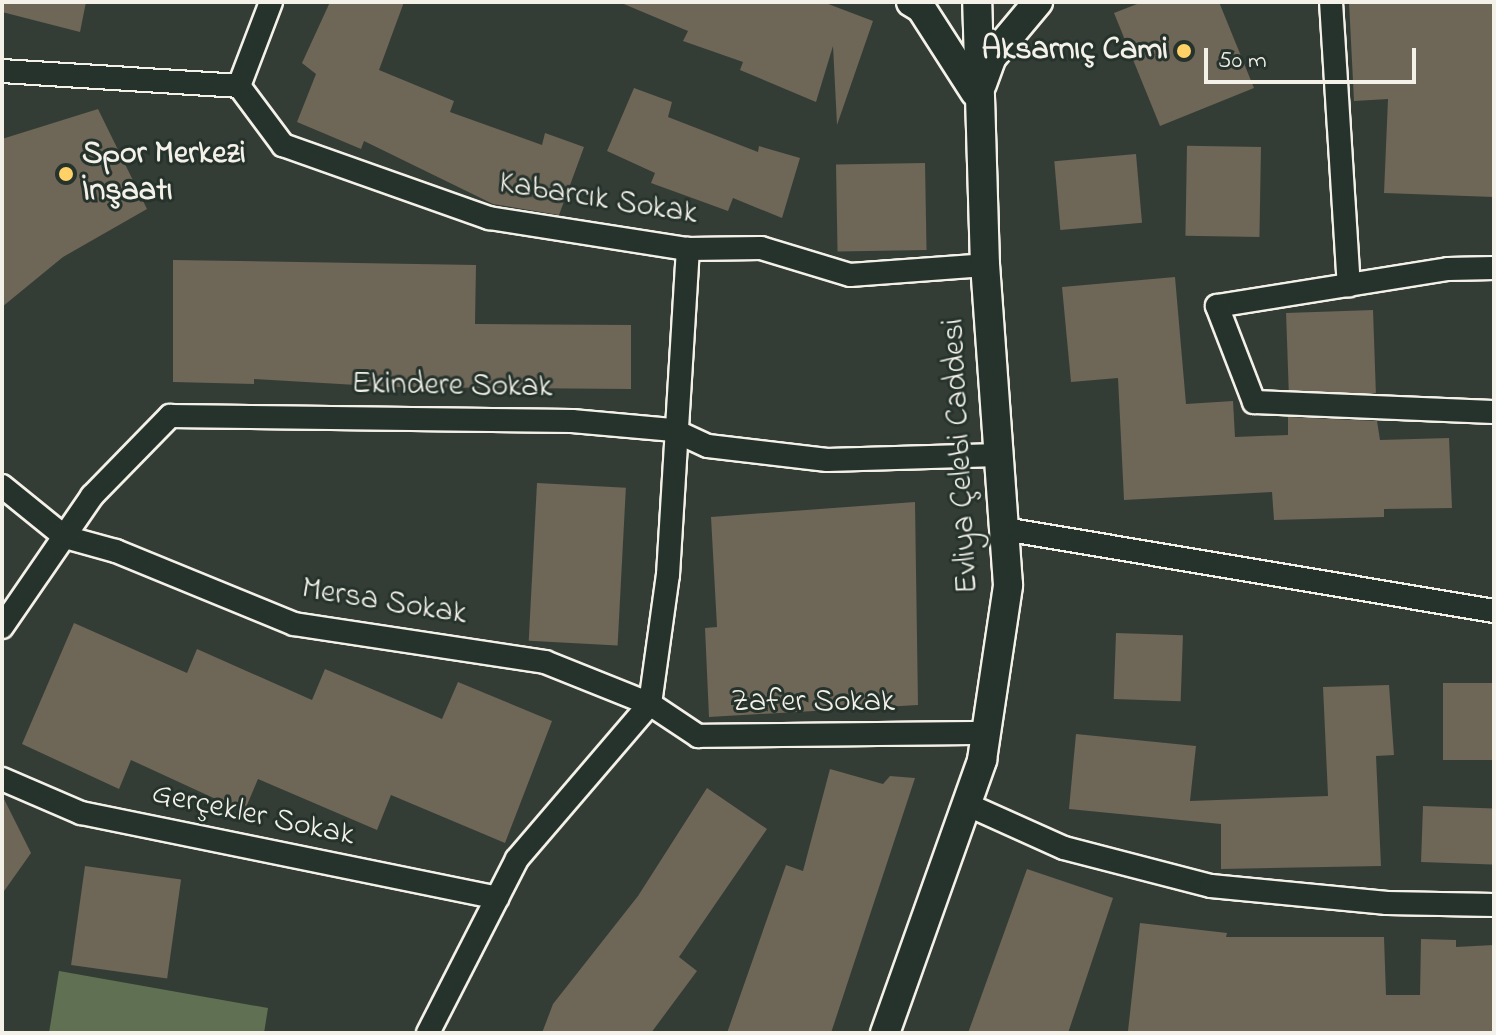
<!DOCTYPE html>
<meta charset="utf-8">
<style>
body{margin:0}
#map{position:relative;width:1496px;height:1035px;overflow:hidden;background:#343d35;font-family:"Indie Flower",sans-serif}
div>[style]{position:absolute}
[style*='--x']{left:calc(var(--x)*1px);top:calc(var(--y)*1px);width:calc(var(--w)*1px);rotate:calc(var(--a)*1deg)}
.green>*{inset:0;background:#607153}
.building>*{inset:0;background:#6e6657;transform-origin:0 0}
.roads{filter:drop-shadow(2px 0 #f4f1e8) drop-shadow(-2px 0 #f4f1e8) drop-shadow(0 2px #f4f1e8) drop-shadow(0 -2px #f4f1e8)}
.minor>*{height:22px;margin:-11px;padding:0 11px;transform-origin:11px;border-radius:11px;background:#26332d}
.tertiary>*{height:28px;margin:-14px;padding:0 14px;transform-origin:14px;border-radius:14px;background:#26332d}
.dots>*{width:22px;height:22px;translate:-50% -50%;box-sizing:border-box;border:4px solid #26332d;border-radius:50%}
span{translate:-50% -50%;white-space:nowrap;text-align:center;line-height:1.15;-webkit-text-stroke:6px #26332d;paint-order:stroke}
.poi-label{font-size:32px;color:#f4f1e8;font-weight:700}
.right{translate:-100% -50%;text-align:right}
.left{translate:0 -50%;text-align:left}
.street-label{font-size:32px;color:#f4f1e8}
.frame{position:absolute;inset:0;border:4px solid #f4f1e8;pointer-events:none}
.scale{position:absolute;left:1204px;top:48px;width:212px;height:36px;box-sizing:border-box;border:4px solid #f4f1e8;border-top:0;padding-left:10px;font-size:24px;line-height:28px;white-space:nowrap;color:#f4f1e8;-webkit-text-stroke:6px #26332d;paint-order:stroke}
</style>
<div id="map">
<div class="green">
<i style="clip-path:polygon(59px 971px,268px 1008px,264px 1033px,49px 1033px)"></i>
</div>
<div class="building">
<i style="clip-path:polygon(2px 2px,86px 2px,80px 32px,2px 12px)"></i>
<i style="clip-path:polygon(330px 2px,404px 2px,379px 70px,454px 101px,450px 112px,542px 145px,545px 133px,584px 147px,559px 215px,493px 204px,364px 141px,361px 149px,297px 122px,316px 74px,302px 63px)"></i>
<i style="clip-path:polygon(619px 2px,823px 2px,873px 21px,837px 125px,833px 46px,816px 102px,740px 70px,743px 62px,683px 41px,688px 31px)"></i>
<i style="clip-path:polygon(1142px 2px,1219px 2px,1254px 88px,1160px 126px,1114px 13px)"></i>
<i style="clip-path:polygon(1349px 2px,1494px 2px,1494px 197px,1384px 193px,1388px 99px,1354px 101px)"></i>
<i style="clip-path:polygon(634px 88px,672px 102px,668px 117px,758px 152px,759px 146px,800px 158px,782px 218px,733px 198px,728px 211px,651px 183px,655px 173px,607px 151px)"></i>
<i style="clip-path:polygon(98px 109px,147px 209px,63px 257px,2px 307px,2px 139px)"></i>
<i style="left:1261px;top:147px;width:90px;height:74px;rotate:91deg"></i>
<i style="left:1136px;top:154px;width:69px;height:82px;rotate:85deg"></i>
<i style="left:925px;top:163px;width:87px;height:89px;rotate:89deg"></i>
<i style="clip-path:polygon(173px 260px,476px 265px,475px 324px,631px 325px,631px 389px,391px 387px,254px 379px,254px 384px,173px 382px)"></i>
<i style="clip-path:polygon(1175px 277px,1186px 404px,1233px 401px,1235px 437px,1288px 435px,1288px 417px,1377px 421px,1380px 440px,1449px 438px,1452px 508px,1384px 509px,1384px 517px,1274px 520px,1272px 492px,1124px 500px,1118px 378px,1071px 382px,1062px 287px)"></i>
<i style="left:1373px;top:310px;width:83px;height:87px;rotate:88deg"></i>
<i style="left:537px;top:483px;width:89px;height:158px;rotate:3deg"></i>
<i style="clip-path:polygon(915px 502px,918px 705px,709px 717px,705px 628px,717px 627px,711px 517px)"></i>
<i style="clip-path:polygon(74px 623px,187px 673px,197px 649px,312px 700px,325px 669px,442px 719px,458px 682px,552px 721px,505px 843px,391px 795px,377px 830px,258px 779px,244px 812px,131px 760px,119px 789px,22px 744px)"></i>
<i style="left:1116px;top:633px;width:67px;height:66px;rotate:2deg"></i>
<i style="left:1494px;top:683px;width:77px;height:51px;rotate:90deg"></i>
<i style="clip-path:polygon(1389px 685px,1394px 755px,1376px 756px,1381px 866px,1221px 869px,1221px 824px,1069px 809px,1076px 734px,1196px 746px,1190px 801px,1328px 796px,1323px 687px)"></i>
<i style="clip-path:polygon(830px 769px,883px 784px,890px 776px,915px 778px,831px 1033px,727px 1033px,786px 865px,803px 871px)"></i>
<i style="clip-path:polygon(707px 788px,767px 829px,679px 957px,697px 971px,651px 1033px,542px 1033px,553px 1004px,638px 896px)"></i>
<i style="clip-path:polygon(2px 795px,31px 853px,2px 894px)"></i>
<i style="left:1423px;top:806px;width:71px;height:56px;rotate:2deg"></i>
<i style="left:85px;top:866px;width:97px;height:100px;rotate:8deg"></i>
<i style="clip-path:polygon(1027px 869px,1113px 898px,1068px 1033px,968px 1033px)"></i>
<i style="clip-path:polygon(1140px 923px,1227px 933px,1226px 937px,1384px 937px,1386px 995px,1420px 995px,1421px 939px,1456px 940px,1456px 947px,1494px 945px,1494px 1033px,1128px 1031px)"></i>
</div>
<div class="roads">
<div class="minor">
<i style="--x:1331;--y:2;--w:284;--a:86.4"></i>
<i style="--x:2;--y:71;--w:237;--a:3.6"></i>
<i style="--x:239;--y:86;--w:90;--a:-69.1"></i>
<i style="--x:239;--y:86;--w:74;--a:53.3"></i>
<i style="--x:283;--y:145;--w:219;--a:19.5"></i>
<i style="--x:489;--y:218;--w:201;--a:8.9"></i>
<i style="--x:688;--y:249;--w:73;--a:-0.8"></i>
<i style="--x:761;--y:248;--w:93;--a:16.9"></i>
<i style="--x:850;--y:275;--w:135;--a:-4.2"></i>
<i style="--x:1494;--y:268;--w:46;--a:178.8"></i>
<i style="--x:1448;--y:269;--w:234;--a:170.9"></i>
<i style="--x:1217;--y:306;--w:103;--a:68.9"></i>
<i style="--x:1254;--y:402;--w:240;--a:2.4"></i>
<i style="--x:2;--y:486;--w:81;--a:39"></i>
<i style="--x:65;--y:537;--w:53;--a:15.4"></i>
<i style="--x:116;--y:551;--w:192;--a:22.3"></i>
<i style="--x:294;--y:624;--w:254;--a:8.6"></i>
<i style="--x:545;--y:662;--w:113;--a:21.8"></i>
<i style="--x:650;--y:704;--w:58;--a:33.7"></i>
<i style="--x:698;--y:736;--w:288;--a:-0.6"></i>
<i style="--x:1004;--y:529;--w:497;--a:9.5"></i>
<i style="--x:2;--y:627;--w:159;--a:-55.5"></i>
<i style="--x:92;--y:496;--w:112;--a:-45.7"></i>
<i style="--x:170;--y:416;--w:402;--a:0.7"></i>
<i style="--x:572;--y:421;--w:101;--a:5.1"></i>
<i style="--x:673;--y:430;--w:38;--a:25"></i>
<i style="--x:708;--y:446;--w:120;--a:6.7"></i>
<i style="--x:827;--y:460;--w:172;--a:-1.7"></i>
<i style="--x:2;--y:779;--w:86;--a:23.3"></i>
<i style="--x:81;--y:813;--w:425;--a:11.5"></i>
<i style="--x:966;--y:804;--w:107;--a:24.2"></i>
<i style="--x:1064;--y:848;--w:152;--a:14.5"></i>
<i style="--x:1211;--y:886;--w:177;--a:5.5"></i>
<i style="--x:1387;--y:903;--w:107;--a:1.1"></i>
<i style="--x:428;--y:1033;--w:195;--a:-62.9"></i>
<i style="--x:517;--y:859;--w:204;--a:-49.4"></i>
<i style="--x:650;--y:704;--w:130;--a:-82.1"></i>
<i style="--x:668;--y:575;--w:327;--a:-86.5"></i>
</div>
<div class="tertiary">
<i style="--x:911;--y:2;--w:12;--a:31"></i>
<i style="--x:921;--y:8;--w:100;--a:57.3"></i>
<i style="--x:982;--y:84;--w:29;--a:-70"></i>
<i style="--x:992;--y:57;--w:72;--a:-50.1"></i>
<i style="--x:885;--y:1033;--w:290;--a:-70.4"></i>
<i style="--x:982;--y:760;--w:177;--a:-81.5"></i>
<i style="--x:1008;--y:585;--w:321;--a:-94.1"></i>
<i style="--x:985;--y:265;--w:263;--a:-91.7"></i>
</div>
</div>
<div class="dots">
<i style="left:1184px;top:51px;background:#ffd166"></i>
<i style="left:66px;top:174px;background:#ffd166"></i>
</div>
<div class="poi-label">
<span class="right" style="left:1168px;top:51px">Aksarnıç Cami</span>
<span class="left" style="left:82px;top:174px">Spor Merkezi<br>İnşaatı</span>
</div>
<div class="street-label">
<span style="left:598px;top:200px;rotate:9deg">Kabarcık Sokak</span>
<span style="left:452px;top:387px;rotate:1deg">Ekindere Sokak</span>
<span style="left:962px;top:456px;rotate:-93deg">Evliya Çelebi Caddesi</span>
<span style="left:384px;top:603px;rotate:9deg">Mersa Sokak</span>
<span style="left:813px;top:703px">Zafer Sokak</span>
<span style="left:253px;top:816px;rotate:12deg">Gerçekler Sokak</span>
</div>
<div class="frame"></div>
<div class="scale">50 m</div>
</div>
